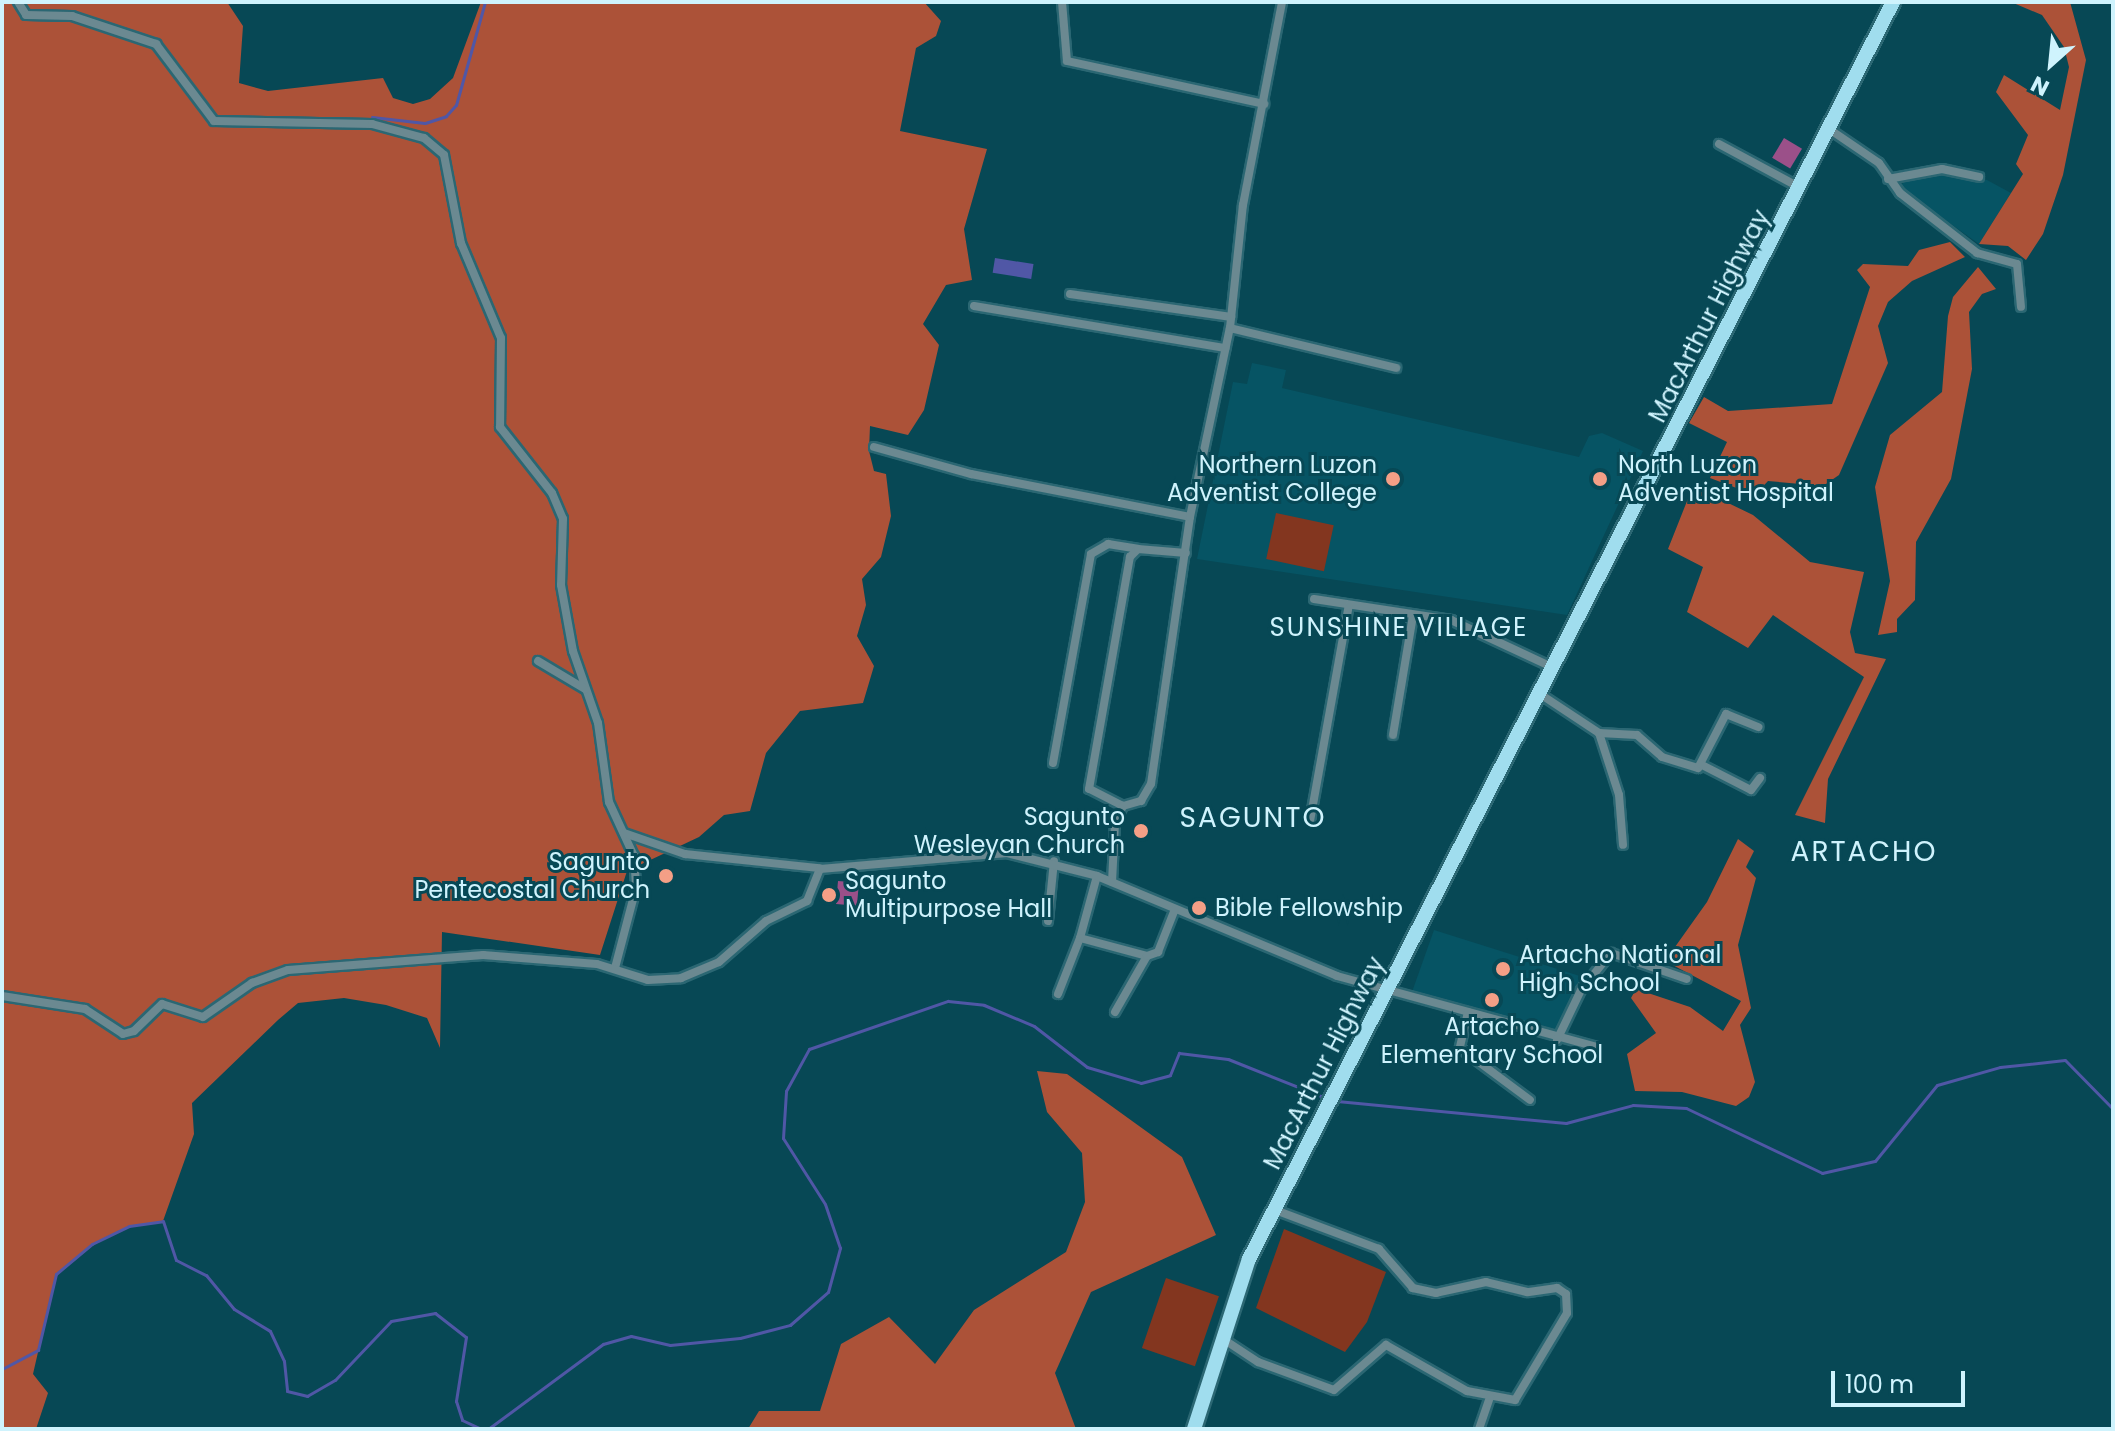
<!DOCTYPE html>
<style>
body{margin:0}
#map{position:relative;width:2115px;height:1431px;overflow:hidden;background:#074855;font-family:Poppins,sans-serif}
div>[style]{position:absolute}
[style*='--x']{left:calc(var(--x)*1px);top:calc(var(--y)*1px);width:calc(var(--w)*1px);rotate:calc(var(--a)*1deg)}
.built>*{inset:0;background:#065464}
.green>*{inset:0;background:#83361f;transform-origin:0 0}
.forest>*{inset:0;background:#ac5238}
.water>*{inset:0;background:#5057a6;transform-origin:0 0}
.stream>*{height:3px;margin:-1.5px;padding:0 1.5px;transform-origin:1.5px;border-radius:1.5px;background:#5057a6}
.building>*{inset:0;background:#9b5089;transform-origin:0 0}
.roads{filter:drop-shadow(2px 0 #2b6773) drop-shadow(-2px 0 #2b6773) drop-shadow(0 2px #2b6773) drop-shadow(0 -2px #2b6773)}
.minor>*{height:8px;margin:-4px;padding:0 4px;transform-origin:4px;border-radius:4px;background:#6b8991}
.trunk>*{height:14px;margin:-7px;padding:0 7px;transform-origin:7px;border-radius:7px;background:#a0ddee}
.dots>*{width:22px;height:22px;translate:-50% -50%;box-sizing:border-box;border:4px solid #074855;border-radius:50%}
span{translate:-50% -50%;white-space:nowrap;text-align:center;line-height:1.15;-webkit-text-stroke:6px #074855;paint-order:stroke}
.street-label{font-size:24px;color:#cff3fd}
.poi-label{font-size:24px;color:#cff3fd}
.right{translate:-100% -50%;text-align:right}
.left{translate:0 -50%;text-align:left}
.neighbourhood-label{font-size:26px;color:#cff3fd;letter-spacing:2px}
.quarter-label{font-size:28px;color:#cff3fd;letter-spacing:2px}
.frame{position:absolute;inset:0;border:4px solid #cff3fd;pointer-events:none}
.north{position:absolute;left:2011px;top:24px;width:80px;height:80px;-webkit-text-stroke:6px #074855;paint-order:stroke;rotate:207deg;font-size:22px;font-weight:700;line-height:32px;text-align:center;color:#cff3fd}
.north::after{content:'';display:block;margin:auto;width:28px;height:36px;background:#cff3fd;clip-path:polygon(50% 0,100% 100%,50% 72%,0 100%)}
.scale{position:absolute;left:1831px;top:1371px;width:134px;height:36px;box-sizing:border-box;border:4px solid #cff3fd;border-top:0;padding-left:10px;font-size:24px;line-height:28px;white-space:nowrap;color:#cff3fd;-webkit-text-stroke:6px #074855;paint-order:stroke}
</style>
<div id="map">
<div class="built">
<i style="clip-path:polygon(1941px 171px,1987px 180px,2011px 193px,1979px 244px,1900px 188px,1908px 173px)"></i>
<i style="clip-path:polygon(1252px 363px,1286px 370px,1282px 388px,1579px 457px,1589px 436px,1602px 433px,1643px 451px,1567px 615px,1197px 559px,1233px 382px,1247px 384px)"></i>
<i style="clip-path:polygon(1434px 930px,1583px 977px,1559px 1032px,1412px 992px)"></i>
</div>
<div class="green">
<i style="left:1276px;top:513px;width:59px;height:47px;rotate:12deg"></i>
<i style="clip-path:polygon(1284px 1229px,1386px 1272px,1367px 1322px,1345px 1352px,1256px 1308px)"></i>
<i style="left:1166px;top:1278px;width:56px;height:74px;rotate:19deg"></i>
</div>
<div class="forest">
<i style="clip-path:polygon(2px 2px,227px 2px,243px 26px,239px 83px,268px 91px,383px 78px,393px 98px,413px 104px,430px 99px,453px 78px,481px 2px,924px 2px,941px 21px,936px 36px,916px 48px,900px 131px,987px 149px,964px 229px,972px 280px,946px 285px,923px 324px,939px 345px,924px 410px,908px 435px,870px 426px,869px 451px,874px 471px,886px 474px,891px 516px,881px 557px,862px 579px,866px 605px,857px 636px,874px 666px,863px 703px,800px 711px,766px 753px,750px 811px,724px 815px,699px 837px,627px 871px,600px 955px,442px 932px,440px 1048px,427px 1018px,386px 1005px,344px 998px,298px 1003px,278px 1020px,192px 1103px,194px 1134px,163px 1221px,129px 1226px,92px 1244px,56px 1274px,33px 1374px,48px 1393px,36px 1429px,2px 1429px)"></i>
<i style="clip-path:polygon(2011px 2px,2070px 2px,2086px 60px,2063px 175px,2043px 234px,2026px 260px,2008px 246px,1979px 244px,2023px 174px,2016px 164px,2028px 135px,1996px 92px,2004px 75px,2060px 110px,2069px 67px,2064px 47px,2042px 15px)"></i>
<i style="clip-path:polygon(1950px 242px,1965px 257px,1912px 281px,1888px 302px,1878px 326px,1888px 363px,1839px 475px,1823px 486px,1768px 481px,1755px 495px,1710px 478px,1727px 442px,1689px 423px,1704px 397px,1728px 411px,1832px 404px,1870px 287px,1857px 270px,1863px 264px,1908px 266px,1919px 250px)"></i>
<i style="clip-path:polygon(1978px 267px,1996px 289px,1982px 294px,1969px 312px,1972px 369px,1951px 479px,1916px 542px,1915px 600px,1897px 619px,1897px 632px,1878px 635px,1890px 581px,1875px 487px,1890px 435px,1942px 392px,1948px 316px,1953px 297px)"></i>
<i style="clip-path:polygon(1693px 486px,1753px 515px,1810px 562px,1864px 572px,1850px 632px,1855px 653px,1886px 659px,1828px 779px,1825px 823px,1795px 815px,1864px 677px,1773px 615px,1748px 648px,1687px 612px,1703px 567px,1668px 549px)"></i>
<i style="clip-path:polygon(1738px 839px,1754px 851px,1746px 867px,1756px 878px,1738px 945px,1751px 1008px,1740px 1025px,1755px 1082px,1749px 1097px,1736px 1106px,1682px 1092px,1635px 1091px,1627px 1054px,1656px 1033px,1631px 998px,1636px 989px,1690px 1007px,1723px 1031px,1741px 1001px,1665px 961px,1707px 902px)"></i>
<i style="clip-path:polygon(1037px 1071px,1067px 1074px,1182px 1157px,1216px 1235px,1091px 1292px,1055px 1373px,1076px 1429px,748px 1429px,759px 1411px,820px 1411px,841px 1344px,889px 1317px,935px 1364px,974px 1310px,1066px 1252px,1085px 1202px,1082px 1153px,1047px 1112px)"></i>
</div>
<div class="water">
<i style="left:995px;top:258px;width:39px;height:15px;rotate:9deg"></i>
</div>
<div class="stream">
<i style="--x:372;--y:117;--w:53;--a:6.5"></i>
<i style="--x:425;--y:123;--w:22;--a:-18"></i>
<i style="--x:446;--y:116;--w:15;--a:-48"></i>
<i style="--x:456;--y:105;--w:107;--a:-74.3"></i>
<i style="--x:1337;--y:1101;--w:230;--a:5.5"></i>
<i style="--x:1566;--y:1123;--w:69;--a:-15"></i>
<i style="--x:1633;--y:1105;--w:53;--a:3.2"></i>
<i style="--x:1686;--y:1108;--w:151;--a:25.5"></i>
<i style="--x:1822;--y:1173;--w:54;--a:-12.8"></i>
<i style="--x:1875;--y:1161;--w:98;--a:-50.8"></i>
<i style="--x:1937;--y:1085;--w:66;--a:-15.9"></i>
<i style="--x:2000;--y:1067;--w:65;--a:-6.1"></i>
<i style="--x:2065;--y:1060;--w:69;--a:45.6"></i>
<i style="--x:2;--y:1369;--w:41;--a:-27.8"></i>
<i style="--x:38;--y:1350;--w:78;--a:-76.7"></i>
<i style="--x:56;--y:1274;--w:47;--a:-39.8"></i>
<i style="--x:92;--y:1244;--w:41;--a:-25.9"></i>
<i style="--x:129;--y:1226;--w:34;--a:-8"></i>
<i style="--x:163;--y:1221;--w:41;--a:71.6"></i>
<i style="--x:176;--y:1260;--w:34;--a:27"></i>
<i style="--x:206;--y:1275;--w:44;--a:50.5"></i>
<i style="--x:234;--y:1309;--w:42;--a:31.4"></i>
<i style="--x:270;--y:1331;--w:33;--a:65"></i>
<i style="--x:284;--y:1361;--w:30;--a:84"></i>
<i style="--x:287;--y:1391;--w:21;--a:14"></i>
<i style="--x:307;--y:1396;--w:32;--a:-30"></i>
<i style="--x:335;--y:1380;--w:81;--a:-46.5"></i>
<i style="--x:391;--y:1321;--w:45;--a:-10.3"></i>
<i style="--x:435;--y:1313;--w:39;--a:38"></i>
<i style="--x:466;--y:1337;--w:65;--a:98.9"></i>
<i style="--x:456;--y:1401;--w:20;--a:72"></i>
<i style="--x:462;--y:1420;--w:21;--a:25"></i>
<i style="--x:488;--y:1429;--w:143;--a:-36.5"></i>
<i style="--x:603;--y:1344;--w:29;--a:-16"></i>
<i style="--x:631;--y:1336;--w:40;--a:13"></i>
<i style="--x:670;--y:1345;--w:70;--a:-5.7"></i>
<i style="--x:740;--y:1338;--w:52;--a:-14.6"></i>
<i style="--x:790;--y:1325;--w:50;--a:-41"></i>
<i style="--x:828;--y:1292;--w:46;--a:-74.7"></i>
<i style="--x:840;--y:1248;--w:46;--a:-108.8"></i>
<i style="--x:825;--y:1204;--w:78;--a:-122.5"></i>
<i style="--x:783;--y:1138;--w:47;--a:-86.3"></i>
<i style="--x:786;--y:1091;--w:48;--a:-61.3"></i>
<i style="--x:809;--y:1049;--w:147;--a:-19.1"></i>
<i style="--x:948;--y:1001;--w:36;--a:6"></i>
<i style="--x:984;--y:1005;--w:54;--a:22.8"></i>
<i style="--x:1034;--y:1026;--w:67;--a:37.7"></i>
<i style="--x:1087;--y:1067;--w:56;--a:16.5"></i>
<i style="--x:1141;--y:1083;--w:30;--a:-15"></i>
<i style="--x:1170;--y:1075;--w:24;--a:-68"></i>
<i style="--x:1179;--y:1053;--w:49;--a:7"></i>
<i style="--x:1228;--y:1059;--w:105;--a:21.7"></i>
</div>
<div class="building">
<i style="left:1784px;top:138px;width:21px;height:23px;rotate:31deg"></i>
<i style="left:838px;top:881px;width:21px;height:23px;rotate:5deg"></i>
</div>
<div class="roads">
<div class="minor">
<i style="--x:18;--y:2;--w:15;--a:58"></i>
<i style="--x:26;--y:15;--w:46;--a:1.2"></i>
<i style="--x:72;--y:16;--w:89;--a:18.4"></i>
<i style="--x:156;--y:44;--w:96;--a:53"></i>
<i style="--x:214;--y:121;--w:158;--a:1.1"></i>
<i style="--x:372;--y:124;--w:54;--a:15.1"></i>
<i style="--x:424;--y:138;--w:26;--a:40"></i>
<i style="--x:444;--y:155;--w:90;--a:79.1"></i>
<i style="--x:461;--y:243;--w:103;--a:67.2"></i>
<i style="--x:501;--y:338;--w:89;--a:90.6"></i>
<i style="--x:500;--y:427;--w:84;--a:51.8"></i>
<i style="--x:552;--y:493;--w:28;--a:67"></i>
<i style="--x:563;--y:519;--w:66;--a:91.7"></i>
<i style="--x:561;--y:585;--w:67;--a:79.7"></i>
<i style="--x:573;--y:651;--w:76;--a:70.9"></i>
<i style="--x:598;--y:723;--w:80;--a:82.1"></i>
<i style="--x:609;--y:802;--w:60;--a:65.2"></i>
<i style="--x:634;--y:856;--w:32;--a:86"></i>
<i style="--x:636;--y:888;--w:83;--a:104.7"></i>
<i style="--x:1062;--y:2;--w:59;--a:85.2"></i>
<i style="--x:1067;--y:61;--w:202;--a:12.3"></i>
<i style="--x:1829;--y:129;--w:60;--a:34.2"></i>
<i style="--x:1879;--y:163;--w:37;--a:55"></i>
<i style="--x:1900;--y:193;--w:98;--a:37.9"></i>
<i style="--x:1977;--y:253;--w:41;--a:15.4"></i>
<i style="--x:2017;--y:264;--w:43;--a:84.7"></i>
<i style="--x:1719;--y:144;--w:91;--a:28.3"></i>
<i style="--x:1888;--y:179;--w:55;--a:-10.5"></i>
<i style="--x:1942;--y:169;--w:38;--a:12"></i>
<i style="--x:1070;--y:294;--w:163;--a:8.1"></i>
<i style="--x:974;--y:306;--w:255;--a:9.5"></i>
<i style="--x:1230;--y:328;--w:171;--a:13.5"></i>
<i style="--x:874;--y:447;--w:101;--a:15.6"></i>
<i style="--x:971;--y:474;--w:223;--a:11.1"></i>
<i style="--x:1314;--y:599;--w:139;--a:8.7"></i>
<i style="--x:1451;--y:620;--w:111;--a:25"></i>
<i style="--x:538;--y:661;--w:55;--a:30.8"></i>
<i style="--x:1540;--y:694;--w:71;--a:33.5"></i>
<i style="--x:1599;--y:733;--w:65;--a:72.1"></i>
<i style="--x:1619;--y:795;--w:50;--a:85.4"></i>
<i style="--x:1599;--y:733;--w:38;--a:3"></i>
<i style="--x:1637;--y:735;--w:33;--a:41"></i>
<i style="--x:1662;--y:757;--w:38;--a:17"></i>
<i style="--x:1698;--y:768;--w:61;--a:-62.6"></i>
<i style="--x:1726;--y:714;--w:35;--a:22"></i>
<i style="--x:1393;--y:735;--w:122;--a:-80.5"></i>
<i style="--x:1053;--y:763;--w:212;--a:-79.7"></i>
<i style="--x:1091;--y:554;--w:20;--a:-30"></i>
<i style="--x:1108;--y:544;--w:30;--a:9"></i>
<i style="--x:1702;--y:765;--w:55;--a:27"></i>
<i style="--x:1751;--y:790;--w:15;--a:-53"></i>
<i style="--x:1123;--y:806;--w:38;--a:-153"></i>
<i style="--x:1089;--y:789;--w:236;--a:-80"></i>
<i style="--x:1130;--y:557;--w:11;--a:-45"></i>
<i style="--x:1138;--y:549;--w:48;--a:4.8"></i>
<i style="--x:1310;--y:821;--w:219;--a:-79.8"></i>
<i style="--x:624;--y:833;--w:65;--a:19"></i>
<i style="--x:685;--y:854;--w:135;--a:6"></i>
<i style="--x:1112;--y:882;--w:59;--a:-87.1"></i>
<i style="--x:1115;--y:823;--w:19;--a:-65"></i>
<i style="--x:1123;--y:806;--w:19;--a:-16"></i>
<i style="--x:1141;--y:801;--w:20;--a:-60"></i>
<i style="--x:1151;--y:784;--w:270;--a:-81.7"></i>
<i style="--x:1190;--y:517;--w:193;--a:-78.1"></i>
<i style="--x:1230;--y:328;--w:124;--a:-84"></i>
<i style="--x:1243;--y:205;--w:207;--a:-79.1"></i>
<i style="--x:1048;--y:921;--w:60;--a:-84.3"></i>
<i style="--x:1080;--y:938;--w:64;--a:-74.7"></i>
<i style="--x:1058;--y:994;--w:60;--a:-68.6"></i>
<i style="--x:1080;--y:938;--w:69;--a:15"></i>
<i style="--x:2;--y:996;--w:84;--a:8.9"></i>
<i style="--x:85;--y:1009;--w:45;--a:33.3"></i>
<i style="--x:123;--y:1034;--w:11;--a:-15"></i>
<i style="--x:134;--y:1031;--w:39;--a:-44"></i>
<i style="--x:162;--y:1004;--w:43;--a:17.6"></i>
<i style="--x:203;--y:1017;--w:60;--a:-34.8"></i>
<i style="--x:252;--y:983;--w:38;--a:-20"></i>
<i style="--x:288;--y:970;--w:196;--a:-4.4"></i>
<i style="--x:483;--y:955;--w:114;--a:4.5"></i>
<i style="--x:597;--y:964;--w:53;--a:17.4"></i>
<i style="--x:648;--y:980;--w:33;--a:-3"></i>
<i style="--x:681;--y:978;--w:41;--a:-22.8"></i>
<i style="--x:719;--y:962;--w:62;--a:-41.1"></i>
<i style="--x:766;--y:921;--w:46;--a:-26"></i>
<i style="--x:807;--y:901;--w:35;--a:-68"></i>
<i style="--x:820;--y:869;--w:188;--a:-4.9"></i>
<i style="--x:1007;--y:853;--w:93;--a:14.3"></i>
<i style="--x:1097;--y:876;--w:260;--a:22.6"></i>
<i style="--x:1337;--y:976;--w:269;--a:15.3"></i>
<i style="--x:1115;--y:1012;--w:64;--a:-60.3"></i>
<i style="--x:1147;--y:956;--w:12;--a:-20"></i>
<i style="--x:1158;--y:952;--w:46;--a:-68.4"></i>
<i style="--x:1468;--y:1012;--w:37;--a:103"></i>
<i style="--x:1460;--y:1048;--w:87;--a:36.6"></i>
<i style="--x:1557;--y:1040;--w:55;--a:-64.4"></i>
<i style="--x:1581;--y:990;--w:48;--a:-51"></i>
<i style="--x:1611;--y:953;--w:80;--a:18.9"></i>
<i style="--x:1223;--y:1339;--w:42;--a:33.3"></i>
<i style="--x:1258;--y:1362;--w:81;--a:20.2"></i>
<i style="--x:1334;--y:1390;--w:69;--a:-40.9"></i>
<i style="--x:1386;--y:1345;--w:93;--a:29.6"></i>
<i style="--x:1467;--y:1391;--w:49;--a:10.6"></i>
<i style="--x:1515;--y:1400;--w:101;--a:-59.1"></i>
<i style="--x:1567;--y:1313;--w:19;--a:-93"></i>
<i style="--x:1566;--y:1294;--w:11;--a:-146"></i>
<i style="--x:1557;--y:1288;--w:30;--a:172"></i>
<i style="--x:1527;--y:1292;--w:42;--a:-166.3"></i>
<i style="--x:1486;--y:1282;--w:51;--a:167.6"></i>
<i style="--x:1436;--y:1293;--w:24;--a:-168"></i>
<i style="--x:1413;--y:1288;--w:52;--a:-131.1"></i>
<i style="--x:1379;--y:1249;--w:111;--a:-159.4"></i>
<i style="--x:1479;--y:1429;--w:34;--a:-71"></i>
</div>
<div class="trunk">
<i style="--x:1194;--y:1429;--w:179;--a:-72.1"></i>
<i style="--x:1249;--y:1259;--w:1412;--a:-62.87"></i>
</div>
</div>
<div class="dots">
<i style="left:1393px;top:479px;background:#f49f86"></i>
<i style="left:1600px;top:479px;background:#f49f86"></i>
<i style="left:1141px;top:831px;background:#f49f86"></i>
<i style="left:666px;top:876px;background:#f49f86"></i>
<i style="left:829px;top:895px;background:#f49f86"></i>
<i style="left:1199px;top:908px;background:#f49f86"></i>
<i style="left:1503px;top:969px;background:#f49f86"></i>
<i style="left:1492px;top:1000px;background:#f49f86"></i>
</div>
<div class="street-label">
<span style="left:1709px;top:316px;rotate:-63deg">MacArthur Highway</span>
<span style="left:1324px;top:1063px;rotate:-63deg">MacArthur Highway</span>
</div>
<div class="poi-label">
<span class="right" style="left:1377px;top:479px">Northern Luzon<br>Adventist College</span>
<span class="left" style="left:1618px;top:479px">North Luzon<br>Adventist Hospital</span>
<span class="right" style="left:1125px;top:831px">Sagunto<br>Wesleyan Church</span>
<span class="right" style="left:650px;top:876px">Sagunto<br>Pentecostal Church</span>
<span class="left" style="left:845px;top:895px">Sagunto<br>Multipurpose Hall</span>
<span class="left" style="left:1215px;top:908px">Bible Fellowship</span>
<span class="left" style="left:1519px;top:969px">Artacho National<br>High School</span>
<span style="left:1492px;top:1041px">Artacho<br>Elementary School</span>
</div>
<div class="neighbourhood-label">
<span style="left:1399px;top:628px">SUNSHINE VILLAGE</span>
</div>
<div class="quarter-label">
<span style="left:1253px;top:818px">SAGUNTO</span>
<span style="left:1864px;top:852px">ARTACHO</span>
</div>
<div class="frame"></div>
<div class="north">N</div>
<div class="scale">100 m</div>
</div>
